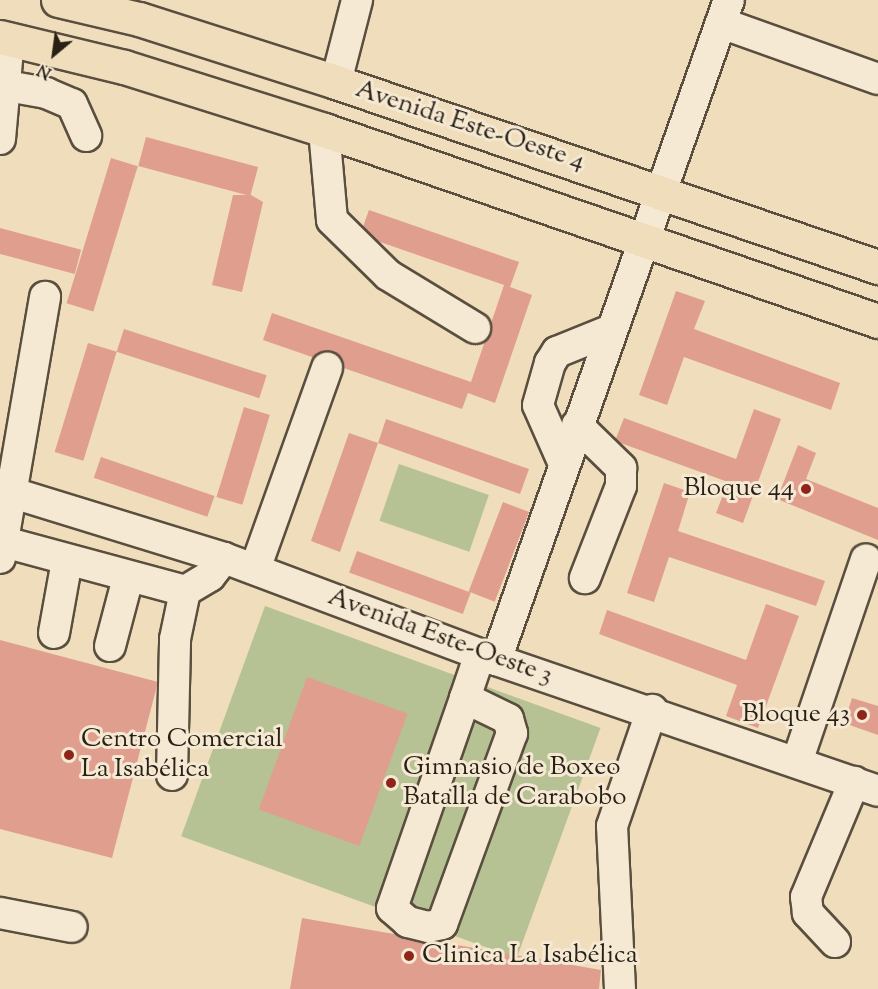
<!DOCTYPE html>
<meta charset="utf-8">
<style>
body{margin:0}
#map{position:relative;width:878px;height:989px;overflow:hidden;background:#efddbc;font-family:"Sorts Mill Goudy",serif}
div>[style]{position:absolute}
[style*='--x']{left:calc(var(--x)*1px);top:calc(var(--y)*1px);width:calc(var(--w)*1px);rotate:calc(var(--a)*1deg)}
.green>*{inset:0;background:#b6c293;transform-origin:0 0}
.building>*{inset:0;background:#e09e8e;transform-origin:0 0}
.roads{filter:drop-shadow(2px 0 #5a4e3f) drop-shadow(-2px 0 #5a4e3f) drop-shadow(0 2px #5a4e3f) drop-shadow(0 -2px #5a4e3f)}
.minor>*{height:30px;margin:-15px;padding:0 15px;transform-origin:15px;border-radius:15px;background:#f5e9d3}
.major>*{height:33px;margin:-16.5px;padding:0 16.5px;transform-origin:16.5px;border-radius:16.5px;background:#efddbc}
.dots>*{width:16px;height:16px;translate:-50% -50%;box-sizing:border-box;border:3px solid #f5e9d3;border-radius:50%}
span{translate:-50% -50%;white-space:nowrap;text-align:center;line-height:1.15;-webkit-text-stroke:6px #f5e9d3;paint-order:stroke}
.street-label{font-size:26px;color:#281f15}
.poi-label{font-size:26px;color:#281f15}
.right{translate:-100% -50%;text-align:right}
.left{translate:0 -50%;text-align:left}
.north{position:absolute;left:24px;top:24px;width:60px;height:60px;-webkit-text-stroke:4px #f5e9d3;paint-order:stroke;rotate:209deg;font-size:16px;font-weight:700;line-height:24px;text-align:center;color:#281f15}
.north::after{content:'';display:block;margin:auto;width:21px;height:27px;background:#281f15;clip-path:polygon(50% 0,100% 100%,50% 72%,0 100%)}
</style>
<div id="map">
<div class="green">
<i style="left:399px;top:464px;width:95px;height:60px;rotate:19deg"></i>
<i style="left:265px;top:606px;width:357px;height:245px;rotate:20deg"></i>
</div>
<div class="building">
<i style="left:146px;top:137px;width:116px;height:30px;rotate:15deg"></i>
<i style="left:111px;top:158px;width:28px;height:152px;rotate:17deg"></i>
<i style="clip-path:polygon(233px 195px,251px 195px,263px 202px,242px 292px,212px 285px)"></i>
<i style="clip-path:polygon(369px 210px,519px 262px,510px 287px,532px 295px,495px 403px,468px 393px,462px 409px,263px 340px,272px 313px,471px 382px,504px 285px,360px 235px)"></i>
<i style="left:0;top:228px;width:84px;height:25px;rotate:15deg"></i>
<i style="clip-path:polygon(676px 291px,705px 301px,694px 329px,840px 383px,831px 410px,684px 357px,667px 405px,639px 395px)"></i>
<i style="left:124px;top:329px;width:150px;height:24px;rotate:18deg"></i>
<i style="left:88px;top:343px;width:30px;height:114px;rotate:17deg"></i>
<i style="left:244px;top:407px;width:27px;height:94px;rotate:17deg"></i>
<i style="clip-path:polygon(754px 409px,781px 419px,743px 523px,716px 513px,728px 482px,615px 441px,624px 418px,736px 459px)"></i>
<i style="clip-path:polygon(386px 419px,529px 469px,520px 494px,378px 443px,340px 552px,311px 541px,349px 433px,378px 443px)"></i>
<i style="clip-path:polygon(798px 445px,816px 453px,806px 479px,878px 508px,878px 540px,777px 499px)"></i>
<i style="left:101px;top:457px;width:120px;height:22px;rotate:19deg"></i>
<i style="clip-path:polygon(664px 483px,690px 492px,678px 531px,825px 581px,816px 606px,669px 557px,654px 602px,627px 593px)"></i>
<i style="left:503px;top:502px;width:28px;height:96px;rotate:21deg"></i>
<i style="left:357px;top:551px;width:121px;height:23px;rotate:20deg"></i>
<i style="clip-path:polygon(766px 604px,799px 616px,758px 728px,726px 716px,737px 685px,599px 634px,607px 610px,746px 660px)"></i>
<i style="clip-path:polygon(0 640px,158px 682px,112px 858px,0 829px)"></i>
<i style="left:307px;top:677px;width:107px;height:141px;rotate:20deg"></i>
<i style="clip-path:polygon(852px 698px,878px 706px,878px 735px,844px 723px)"></i>
<i style="clip-path:polygon(302px 918px,601px 970px,599px 989px,290px 989px)"></i>
</div>
<div class="roads">
<div class="minor">
<i style="--x:721;--y:23;--w:167;--a:19.6"></i>
<i style="--x:336;--y:82;--w:85;--a:-75.6"></i>
<i style="--x:7;--y:86;--w:40;--a:10"></i>
<i style="--x:46;--y:93;--w:28;--a:23"></i>
<i style="--x:72;--y:104;--w:35;--a:66"></i>
<i style="--x:324;--y:130;--w:90;--a:84.9"></i>
<i style="--x:332;--y:220;--w:78;--a:44.5"></i>
<i style="--x:388;--y:275;--w:102;--a:31.3"></i>
<i style="--x:0;--y:139;--w:100;--a:-84.9"></i>
<i style="--x:577;--y:425;--w:62;--a:44.3"></i>
<i style="--x:621;--y:468;--w:18;--a:90"></i>
<i style="--x:621;--y:486;--w:99;--a:111.4"></i>
<i style="--x:564;--y:464;--w:64;--a:-113.8"></i>
<i style="--x:538;--y:405;--w:44;--a:-74.1"></i>
<i style="--x:550;--y:363;--w:13;--a:-58"></i>
<i style="--x:557;--y:352;--w:56;--a:-22"></i>
<i style="--x:0;--y:489;--w:234;--a:17.1"></i>
<i style="--x:224;--y:558;--w:290;--a:20.6"></i>
<i style="--x:496;--y:660;--w:404;--a:18.9"></i>
<i style="--x:4;--y:542;--w:188;--a:15.1"></i>
<i style="--x:185;--y:591;--w:29;--a:-31"></i>
<i style="--x:210;--y:576;--w:23;--a:-52"></i>
<i style="--x:0;--y:558;--w:265;--a:-80.2"></i>
<i style="--x:255;--y:569;--w:214;--a:-70.3"></i>
<i style="--x:54;--y:633;--w:73;--a:-79.8"></i>
<i style="--x:110;--y:646;--w:70;--a:-75.2"></i>
<i style="--x:496;--y:660;--w:700;--a:-70.56"></i>
<i style="--x:465;--y:698;--w:48;--a:26"></i>
<i style="--x:508;--y:719;--w:15;--a:74"></i>
<i style="--x:512;--y:733;--w:203;--a:110.1"></i>
<i style="--x:442;--y:924;--w:14;--a:168"></i>
<i style="--x:428;--y:927;--w:21;--a:-166"></i>
<i style="--x:408;--y:922;--w:21;--a:-139"></i>
<i style="--x:392;--y:908;--w:222;--a:-70.8"></i>
<i style="--x:465;--y:698;--w:46;--a:-71.2"></i>
<i style="--x:797;--y:762;--w:214;--a:-71.2"></i>
<i style="--x:172;--y:775;--w:136;--a:-88.7"></i>
<i style="--x:175;--y:639;--w:49;--a:-78.2"></i>
<i style="--x:0;--y:913;--w:73;--a:11"></i>
<i style="--x:835;--y:942;--w:40;--a:-133"></i>
<i style="--x:808;--y:913;--w:16;--a:-97"></i>
<i style="--x:806;--y:897;--w:125;--a:-67.3"></i>
<i style="--x:620;--y:989;--w:163;--a:-92.8"></i>
<i style="--x:612;--y:826;--w:123;--a:-71"></i>
</div>
<div class="major">
<i style="--x:58;--y:0;--w:83;--a:13.2"></i>
<i style="--x:139;--y:19;--w:207;--a:17.7"></i>
<i style="--x:336;--y:82;--w:573;--a:18.85"></i>
<i style="--x:0;--y:37;--w:128;--a:13.6"></i>
<i style="--x:124;--y:67;--w:210;--a:17.5"></i>
<i style="--x:324;--y:130;--w:586;--a:19.02"></i>
</div>
</div>
<div class="dots">
<i style="left:806px;top:489px;background:#8f2418"></i>
<i style="left:862px;top:715px;background:#8f2418"></i>
<i style="left:69px;top:755px;background:#8f2418"></i>
<i style="left:391px;top:783px;background:#8f2418"></i>
<i style="left:409px;top:956px;background:#8f2418"></i>
</div>
<div class="street-label">
<span style="left:470px;top:126px;rotate:18deg">Avenida Este-Oeste 4</span>
<span style="left:440px;top:637px;rotate:20deg">Avenida Este-Oeste 3</span>
</div>
<div class="poi-label">
<span class="right" style="left:794px;top:489px">Bloque 44</span>
<span class="right" style="left:850px;top:715px">Bloque 43</span>
<span class="left" style="left:81px;top:755px">Centro Comercial<br>La Isabélica</span>
<span class="left" style="left:403px;top:783px">Gimnasio de Boxeo<br>Batalla de Carabobo</span>
<span class="left" style="left:422px;top:956px">Clinica La Isabélica</span>
</div>
<div class="north">N</div>
</div>
